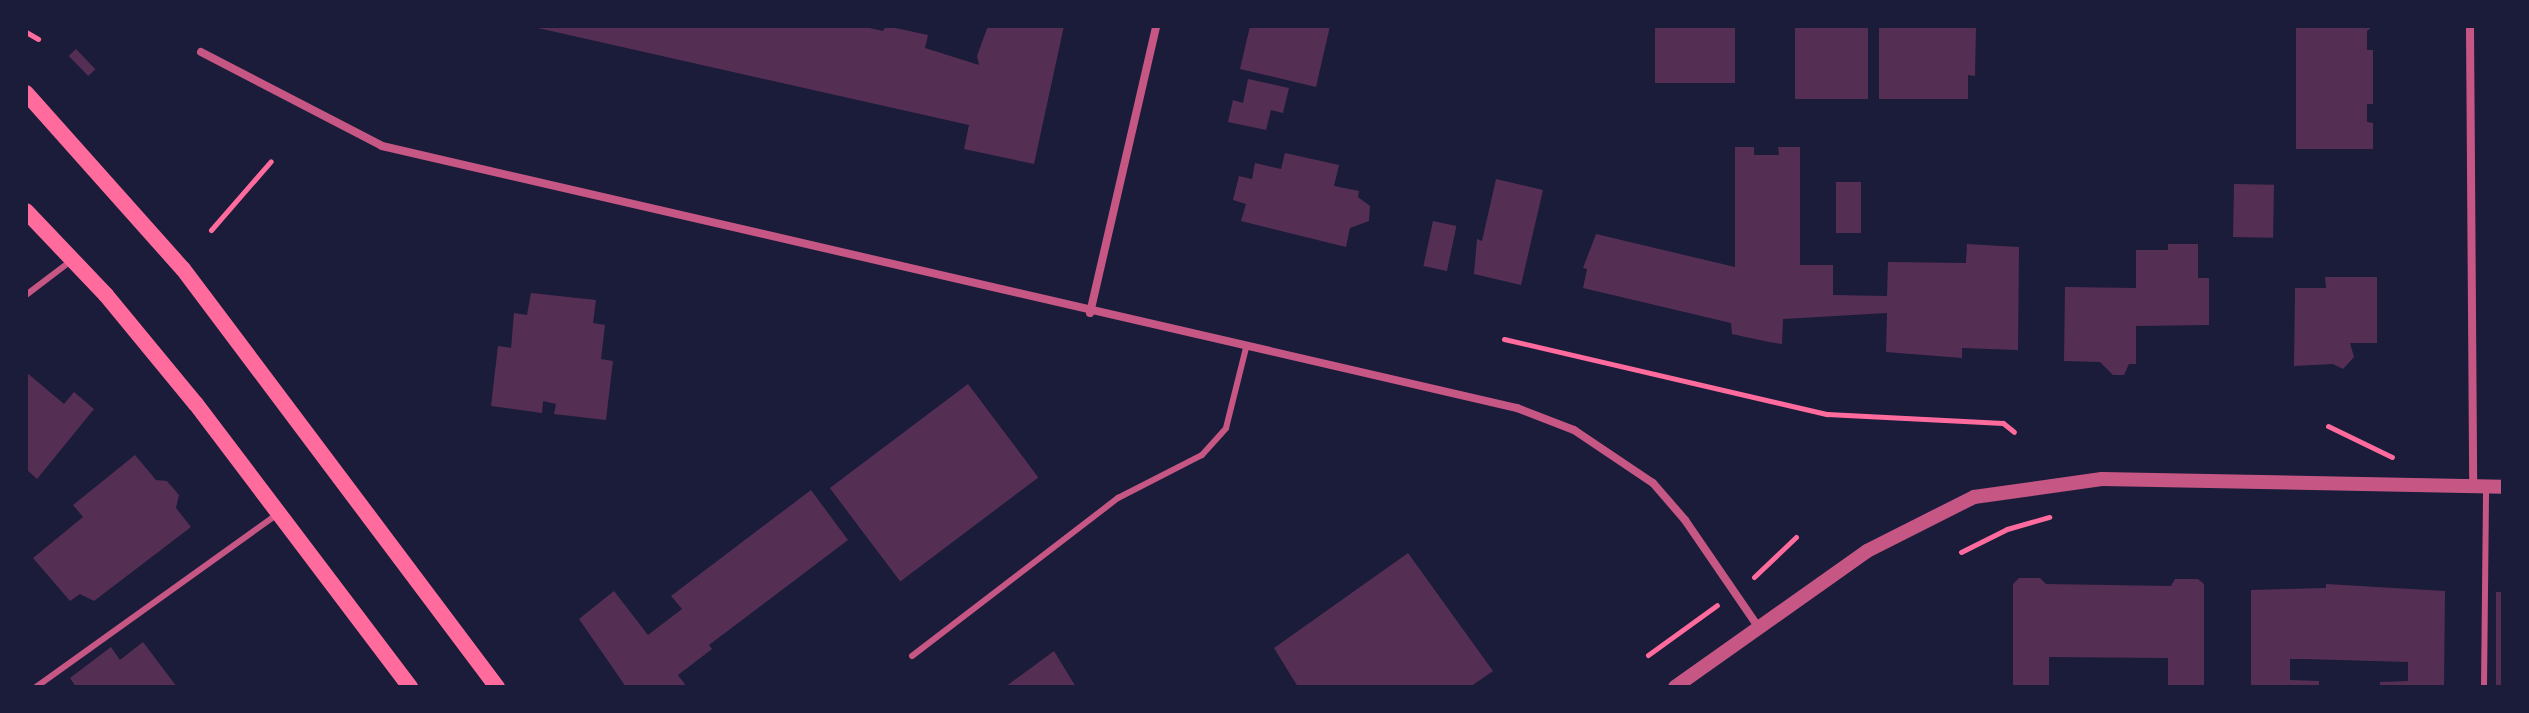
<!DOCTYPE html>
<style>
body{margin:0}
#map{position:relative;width:2529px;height:713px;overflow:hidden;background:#1b1b3a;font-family:"PT Sans Narrow",sans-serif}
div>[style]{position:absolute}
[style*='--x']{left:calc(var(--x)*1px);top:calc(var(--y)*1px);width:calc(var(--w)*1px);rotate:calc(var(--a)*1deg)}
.building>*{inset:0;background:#542f53;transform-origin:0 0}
.path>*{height:5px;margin:-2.5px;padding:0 2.5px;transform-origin:2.5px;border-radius:2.5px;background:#ff6b9d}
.service>*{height:6px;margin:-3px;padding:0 3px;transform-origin:3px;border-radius:3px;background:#c65784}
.minor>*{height:8px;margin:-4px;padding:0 4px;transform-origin:4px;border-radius:4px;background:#c65784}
.tertiary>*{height:14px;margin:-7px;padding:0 7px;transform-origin:7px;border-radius:7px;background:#c65784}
.secondary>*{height:16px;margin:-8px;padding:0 8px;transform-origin:8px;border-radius:8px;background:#ff6b9d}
span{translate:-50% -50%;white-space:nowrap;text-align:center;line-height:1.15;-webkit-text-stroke:6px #1b1b3a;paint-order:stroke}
.frame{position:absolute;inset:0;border:28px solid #1b1b3a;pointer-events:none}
</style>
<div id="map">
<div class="building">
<i style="clip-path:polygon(529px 26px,861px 26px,883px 31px,886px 26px,928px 35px,925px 48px,979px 65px,977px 56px,988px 26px,1064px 26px,1034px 164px,964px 149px,969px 125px)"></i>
<i style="clip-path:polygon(1250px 26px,1330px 26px,1316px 87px,1240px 69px)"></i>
<i style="left:1655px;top:26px;width:80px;height:57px"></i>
<i style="left:1795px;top:26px;width:73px;height:73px"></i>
<i style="clip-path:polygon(1879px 26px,1976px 26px,1975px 76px,1968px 75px,1968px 99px,1879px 99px)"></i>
<i style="clip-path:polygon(2296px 26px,2373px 26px,2367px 31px,2367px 50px,2373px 50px,2373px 104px,2367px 104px,2367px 122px,2373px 123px,2373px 149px,2296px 149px)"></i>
<i style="left:76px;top:49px;width:28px;height:10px;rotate:46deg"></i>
<i style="clip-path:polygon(1248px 79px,1289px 88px,1283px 113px,1271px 110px,1266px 130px,1228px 122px,1233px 100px,1243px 103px)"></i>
<i style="clip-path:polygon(1735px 147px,1754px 147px,1754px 155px,1779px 155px,1778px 147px,1800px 147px,1800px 265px,1833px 265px,1833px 295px,1887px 296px,1888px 262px,1966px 263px,1967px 244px,2019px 247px,2018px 350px,1962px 348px,1962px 358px,1886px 352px,1887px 313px,1783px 319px,1782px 344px,1769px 342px,1732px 334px,1731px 323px,1583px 288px,1587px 269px,1583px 268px,1596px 234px,1735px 267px)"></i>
<i style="clip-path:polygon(1285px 153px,1339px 165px,1334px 186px,1359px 191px,1358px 197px,1370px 206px,1369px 221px,1350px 228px,1346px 247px,1241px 221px,1246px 204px,1233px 200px,1239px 176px,1252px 179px,1255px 163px,1281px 169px)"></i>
<i style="clip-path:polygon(1496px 179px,1543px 190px,1521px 285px,1474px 274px,1477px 239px,1482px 241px)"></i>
<i style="left:1836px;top:182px;width:25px;height:51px"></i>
<i style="left:2234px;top:184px;width:40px;height:53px;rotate:1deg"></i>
<i style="left:1433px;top:221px;width:24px;height:46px;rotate:12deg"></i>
<i style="clip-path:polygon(2168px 244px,2198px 244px,2198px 278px,2209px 278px,2209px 325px,2136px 326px,2136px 364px,2129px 364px,2124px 375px,2113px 375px,2100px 362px,2064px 361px,2065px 287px,2136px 288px,2136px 250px,2168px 250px)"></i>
<i style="clip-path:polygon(2325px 277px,2377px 277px,2377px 343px,2350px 343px,2354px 357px,2343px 369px,2333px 364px,2294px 366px,2295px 288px,2326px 288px)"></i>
<i style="clip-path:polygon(531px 293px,596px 300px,593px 323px,605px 325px,601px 359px,613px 361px,606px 420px,554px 414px,556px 404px,543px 401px,542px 413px,491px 406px,498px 346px,511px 348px,514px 313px,527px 315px)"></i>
<i style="clip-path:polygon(26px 372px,64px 404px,74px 392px,94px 409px,37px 479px,26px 469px)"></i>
<i style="left:968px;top:384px;width:117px;height:173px;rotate:53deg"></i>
<i style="clip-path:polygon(135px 455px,156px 480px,167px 481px,179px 495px,176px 508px,191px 527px,94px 601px,80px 594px,70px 601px,33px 558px,83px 517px,73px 505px)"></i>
<i style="clip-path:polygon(811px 490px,848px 540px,709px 645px,712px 649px,678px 675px,687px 687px,626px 687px,579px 619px,614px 591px,648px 635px,682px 609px,671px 596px)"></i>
<i style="clip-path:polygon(1408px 553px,1493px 671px,1470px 687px,1298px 687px,1274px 648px)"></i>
<i style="clip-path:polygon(2019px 578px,2040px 578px,2046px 584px,2171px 586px,2175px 579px,2198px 579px,2204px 584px,2204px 687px,2168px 687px,2168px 658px,2049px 657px,2049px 687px,2013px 687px,2013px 584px)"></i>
<i style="clip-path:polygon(2326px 584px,2445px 591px,2444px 687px,2380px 687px,2380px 682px,2408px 681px,2408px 662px,2306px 659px,2290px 659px,2290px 680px,2319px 681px,2319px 687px,2251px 687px,2251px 590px,2326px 588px)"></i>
<i style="left:2496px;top:592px;width:7px;height:95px"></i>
<i style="clip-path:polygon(143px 642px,177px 687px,76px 687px,70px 678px,111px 647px,120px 660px)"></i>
<i style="clip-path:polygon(1054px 651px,1076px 687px,1005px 687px)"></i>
</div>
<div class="path">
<i style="--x:26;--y:32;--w:14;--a:30"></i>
<i style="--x:211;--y:230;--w:91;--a:-49"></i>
<i style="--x:1504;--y:339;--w:332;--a:13.1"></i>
<i style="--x:1827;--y:414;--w:176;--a:2.9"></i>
<i style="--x:2003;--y:423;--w:14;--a:39"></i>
<i style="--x:2328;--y:426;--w:71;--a:25.8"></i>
<i style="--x:1961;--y:552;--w:51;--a:-26.6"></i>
<i style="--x:2007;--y:529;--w:44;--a:-15.9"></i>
<i style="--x:1754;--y:577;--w:58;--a:-43.6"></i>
<i style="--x:1648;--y:655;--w:85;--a:-35.9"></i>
</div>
<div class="service">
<i style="--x:26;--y:295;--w:56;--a:-37.1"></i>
<i style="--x:912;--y:656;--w:260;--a:-37.5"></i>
<i style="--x:1118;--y:498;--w:94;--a:-27.1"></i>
<i style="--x:1202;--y:455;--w:36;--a:-48"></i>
<i style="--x:1226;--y:428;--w:82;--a:-76"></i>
<i style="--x:36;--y:687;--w:295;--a:-35.6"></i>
<i style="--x:2484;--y:687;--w:200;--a:-89.4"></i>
</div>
<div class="minor">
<i style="--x:2470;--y:26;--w:461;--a:89.6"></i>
<i style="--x:201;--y:52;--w:204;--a:27.4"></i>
<i style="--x:382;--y:146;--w:1165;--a:13"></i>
<i style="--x:1517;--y:408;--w:61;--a:21.1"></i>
<i style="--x:1574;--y:430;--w:95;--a:33.9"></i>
<i style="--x:1653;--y:483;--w:49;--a:49.1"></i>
<i style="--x:1685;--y:520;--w:131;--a:55.6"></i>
<i style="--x:1090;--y:313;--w:294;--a:-77"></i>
</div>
<div class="tertiary">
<i style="--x:1675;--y:687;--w:235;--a:-35.3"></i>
<i style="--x:1867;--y:551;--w:120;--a:-26.8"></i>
<i style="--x:1974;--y:497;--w:129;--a:-8"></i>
<i style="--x:2102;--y:479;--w:401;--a:1.1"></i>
</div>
<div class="secondary">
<i style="--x:26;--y:93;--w:236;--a:48.3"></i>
<i style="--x:183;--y:269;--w:523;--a:53.09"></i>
<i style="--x:26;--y:211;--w:116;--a:46.4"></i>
<i style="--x:106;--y:295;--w:141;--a:50.5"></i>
<i style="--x:196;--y:404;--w:355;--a:52.9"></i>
</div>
<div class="frame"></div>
</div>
